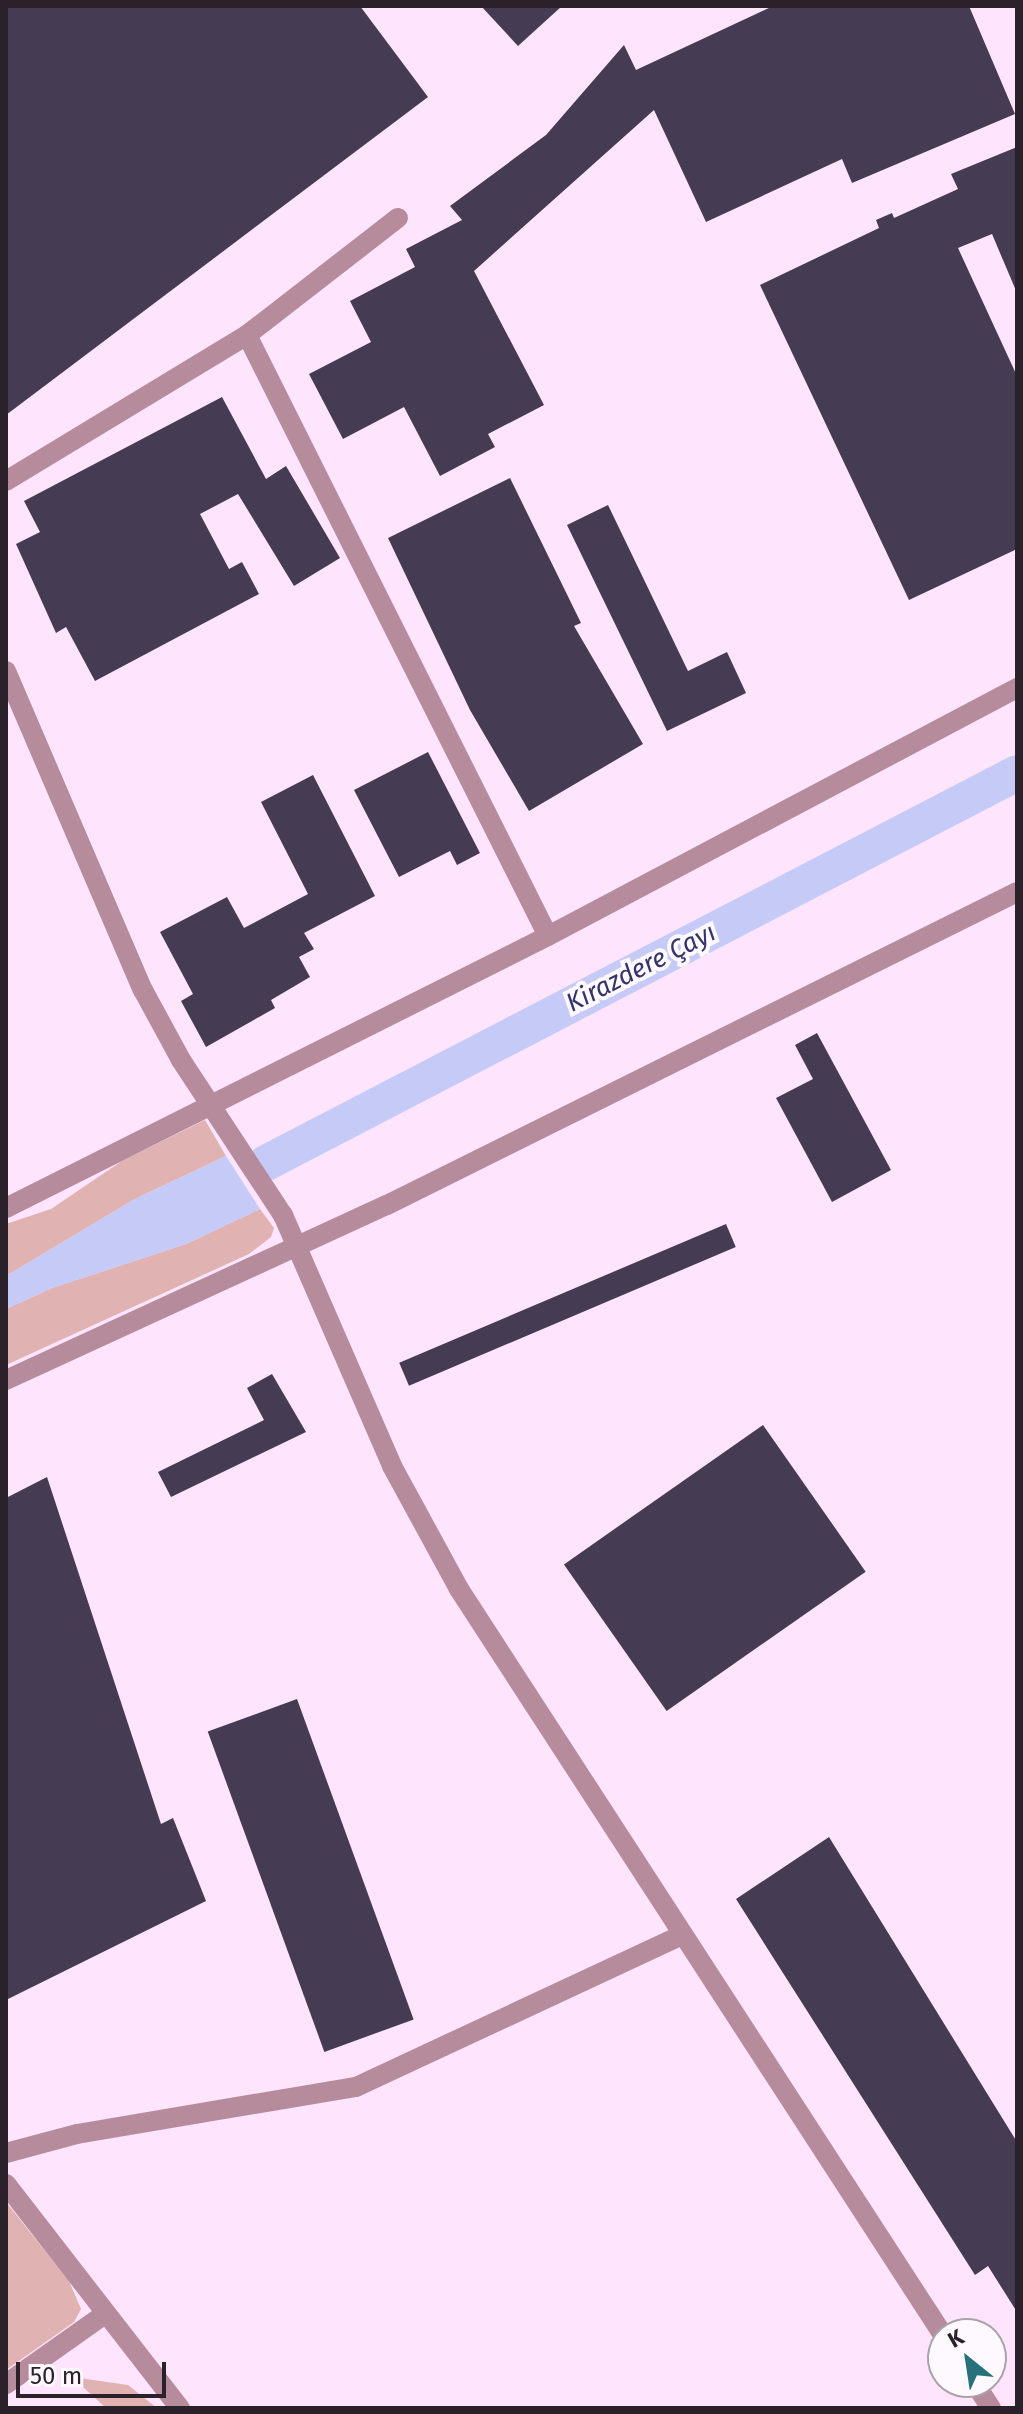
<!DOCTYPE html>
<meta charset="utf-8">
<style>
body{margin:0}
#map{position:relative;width:1023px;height:2414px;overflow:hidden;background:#fee4fc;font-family:"Fira Sans",sans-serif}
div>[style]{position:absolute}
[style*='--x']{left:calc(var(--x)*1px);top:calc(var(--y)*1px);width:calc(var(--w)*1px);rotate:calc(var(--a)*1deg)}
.green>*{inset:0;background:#e0b2b2}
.water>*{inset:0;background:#c5caf7}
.river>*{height:36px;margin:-18px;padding:0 18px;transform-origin:18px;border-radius:18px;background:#c5caf7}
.building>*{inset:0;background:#453b53;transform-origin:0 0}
.minor>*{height:20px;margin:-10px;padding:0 10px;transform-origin:10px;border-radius:10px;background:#b68c9d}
.tertiary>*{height:20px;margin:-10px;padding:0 10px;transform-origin:10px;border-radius:10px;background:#b68c9d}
span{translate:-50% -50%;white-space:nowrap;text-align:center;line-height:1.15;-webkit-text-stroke:8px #fef9fe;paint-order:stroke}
.water-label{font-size:26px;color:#33346a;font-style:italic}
.frame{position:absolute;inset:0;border:8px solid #2a212a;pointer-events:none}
.north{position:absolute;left:927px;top:2318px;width:80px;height:80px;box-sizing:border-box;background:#fef9fe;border:2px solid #a9a3a9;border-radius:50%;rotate:330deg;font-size:22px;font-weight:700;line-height:32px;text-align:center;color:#2a212a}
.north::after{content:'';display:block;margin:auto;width:28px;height:36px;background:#27717a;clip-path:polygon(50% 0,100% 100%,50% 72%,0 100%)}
.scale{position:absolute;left:16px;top:2362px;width:150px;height:36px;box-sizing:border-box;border:4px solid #2a212a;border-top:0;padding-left:10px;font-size:24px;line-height:28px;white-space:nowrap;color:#2a212a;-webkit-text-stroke:6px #fef9fe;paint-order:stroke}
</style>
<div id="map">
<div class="green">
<i style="clip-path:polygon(205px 1120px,226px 1156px,135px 1199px,6px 1276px,6px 1224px,51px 1209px,122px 1161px)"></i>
<i style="clip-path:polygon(260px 1209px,274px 1228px,271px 1237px,249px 1254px,6px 1365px,6px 1309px,52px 1288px,186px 1244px)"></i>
<i style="clip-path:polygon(6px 2202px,69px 2281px,81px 2309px,74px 2322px,6px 2370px)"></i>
<i style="clip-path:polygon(72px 2377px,128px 2385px,157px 2408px,106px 2408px)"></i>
</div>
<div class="water">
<i style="clip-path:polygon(226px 1156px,260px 1209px,186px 1244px,52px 1288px,6px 1309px,6px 1276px,135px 1199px)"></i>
</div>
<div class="river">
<i style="--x:266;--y:1163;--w:846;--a:-27.44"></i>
</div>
<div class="building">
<i style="clip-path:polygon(6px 6px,360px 6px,428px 97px,6px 415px)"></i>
<i style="clip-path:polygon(481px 6px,562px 6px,518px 46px)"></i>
<i style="clip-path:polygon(773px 6px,969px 6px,1015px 114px,852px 183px,842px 159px,706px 222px,654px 110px,474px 271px,544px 405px,488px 434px,495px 447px,440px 476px,404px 407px,343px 439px,309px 374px,371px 342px,350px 301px,415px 267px,406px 249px,462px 220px,450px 206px,546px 135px,624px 45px,636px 70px)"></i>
<i style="clip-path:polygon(1017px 147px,1017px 293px,992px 234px,958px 248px,1017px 376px,1017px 549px,909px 600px,760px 285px,879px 228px,876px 220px,892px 213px,894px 218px,958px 189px,951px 174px)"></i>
<i style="clip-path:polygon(222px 397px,266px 479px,286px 466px,340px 558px,294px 586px,238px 494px,200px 514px,229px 569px,242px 562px,259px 594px,95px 681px,66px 627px,56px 633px,16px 544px,40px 532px,24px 501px)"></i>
<i style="clip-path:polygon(510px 478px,581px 623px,574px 626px,643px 744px,529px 811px,470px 710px,388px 538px)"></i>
<i style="clip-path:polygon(608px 505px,688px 671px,727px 652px,746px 693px,667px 731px,567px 525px)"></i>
<i style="clip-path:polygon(428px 752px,480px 853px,457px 865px,450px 851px,399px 877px,354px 790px)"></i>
<i style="clip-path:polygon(313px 775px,375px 896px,304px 933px,314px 949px,299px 957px,310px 977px,271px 1000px,275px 1008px,206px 1047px,181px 1001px,193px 994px,160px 932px,227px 897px,244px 928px,308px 894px,261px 802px)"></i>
<i style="clip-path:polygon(817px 1033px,891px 1170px,832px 1202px,776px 1098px,813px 1079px,795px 1045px)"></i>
<i style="left:726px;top:1224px;width:25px;height:355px;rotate:67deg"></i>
<i style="clip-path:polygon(272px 1374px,306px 1432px,171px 1497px,158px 1472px,264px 1420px,247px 1388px)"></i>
<i style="left:763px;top:1425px;width:179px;height:243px;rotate:55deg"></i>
<i style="clip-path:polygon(47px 1477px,161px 1824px,173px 1818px,206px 1901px,6px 2000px,6px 1498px)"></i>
<i style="left:297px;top:1699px;width:341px;height:95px;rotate:70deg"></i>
<i style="clip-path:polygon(829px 1837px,1017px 2142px,1017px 2312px,988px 2266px,975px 2275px,736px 1899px)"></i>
</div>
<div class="minor">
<i style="--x:247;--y:335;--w:672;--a:63.4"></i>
<i style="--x:6;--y:481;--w:282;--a:-31.2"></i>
<i style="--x:247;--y:335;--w:191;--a:-37.8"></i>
<i style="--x:6;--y:1208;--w:606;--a:-26.65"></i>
<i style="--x:548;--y:936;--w:531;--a:-27.87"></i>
<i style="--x:6;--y:1380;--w:419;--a:-24.7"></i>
<i style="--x:387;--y:1205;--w:703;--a:-26.42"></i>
<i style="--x:6;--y:2153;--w:73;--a:-15"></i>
<i style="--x:77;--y:2134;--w:283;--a:-9.6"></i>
<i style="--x:356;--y:2087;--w:360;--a:-25"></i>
<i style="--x:6;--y:2184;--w:284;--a:52.2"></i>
<i style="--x:6;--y:2384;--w:121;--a:-35.3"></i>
</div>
<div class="tertiary">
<i style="--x:6;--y:671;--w:347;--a:66.8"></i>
<i style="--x:143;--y:990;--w:80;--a:61.5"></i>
<i style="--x:181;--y:1060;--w:186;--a:56.7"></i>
<i style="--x:283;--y:1215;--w:274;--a:66.5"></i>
<i style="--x:392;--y:1466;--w:140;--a:61.4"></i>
<i style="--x:459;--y:1589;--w:889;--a:57.02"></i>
<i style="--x:974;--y:2382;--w:31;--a:57"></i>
</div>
<div class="water-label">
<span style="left:641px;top:968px;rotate:-27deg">Kirazdere Çayı</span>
</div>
<div class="frame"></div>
<div class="north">K</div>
<div class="scale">50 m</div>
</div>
